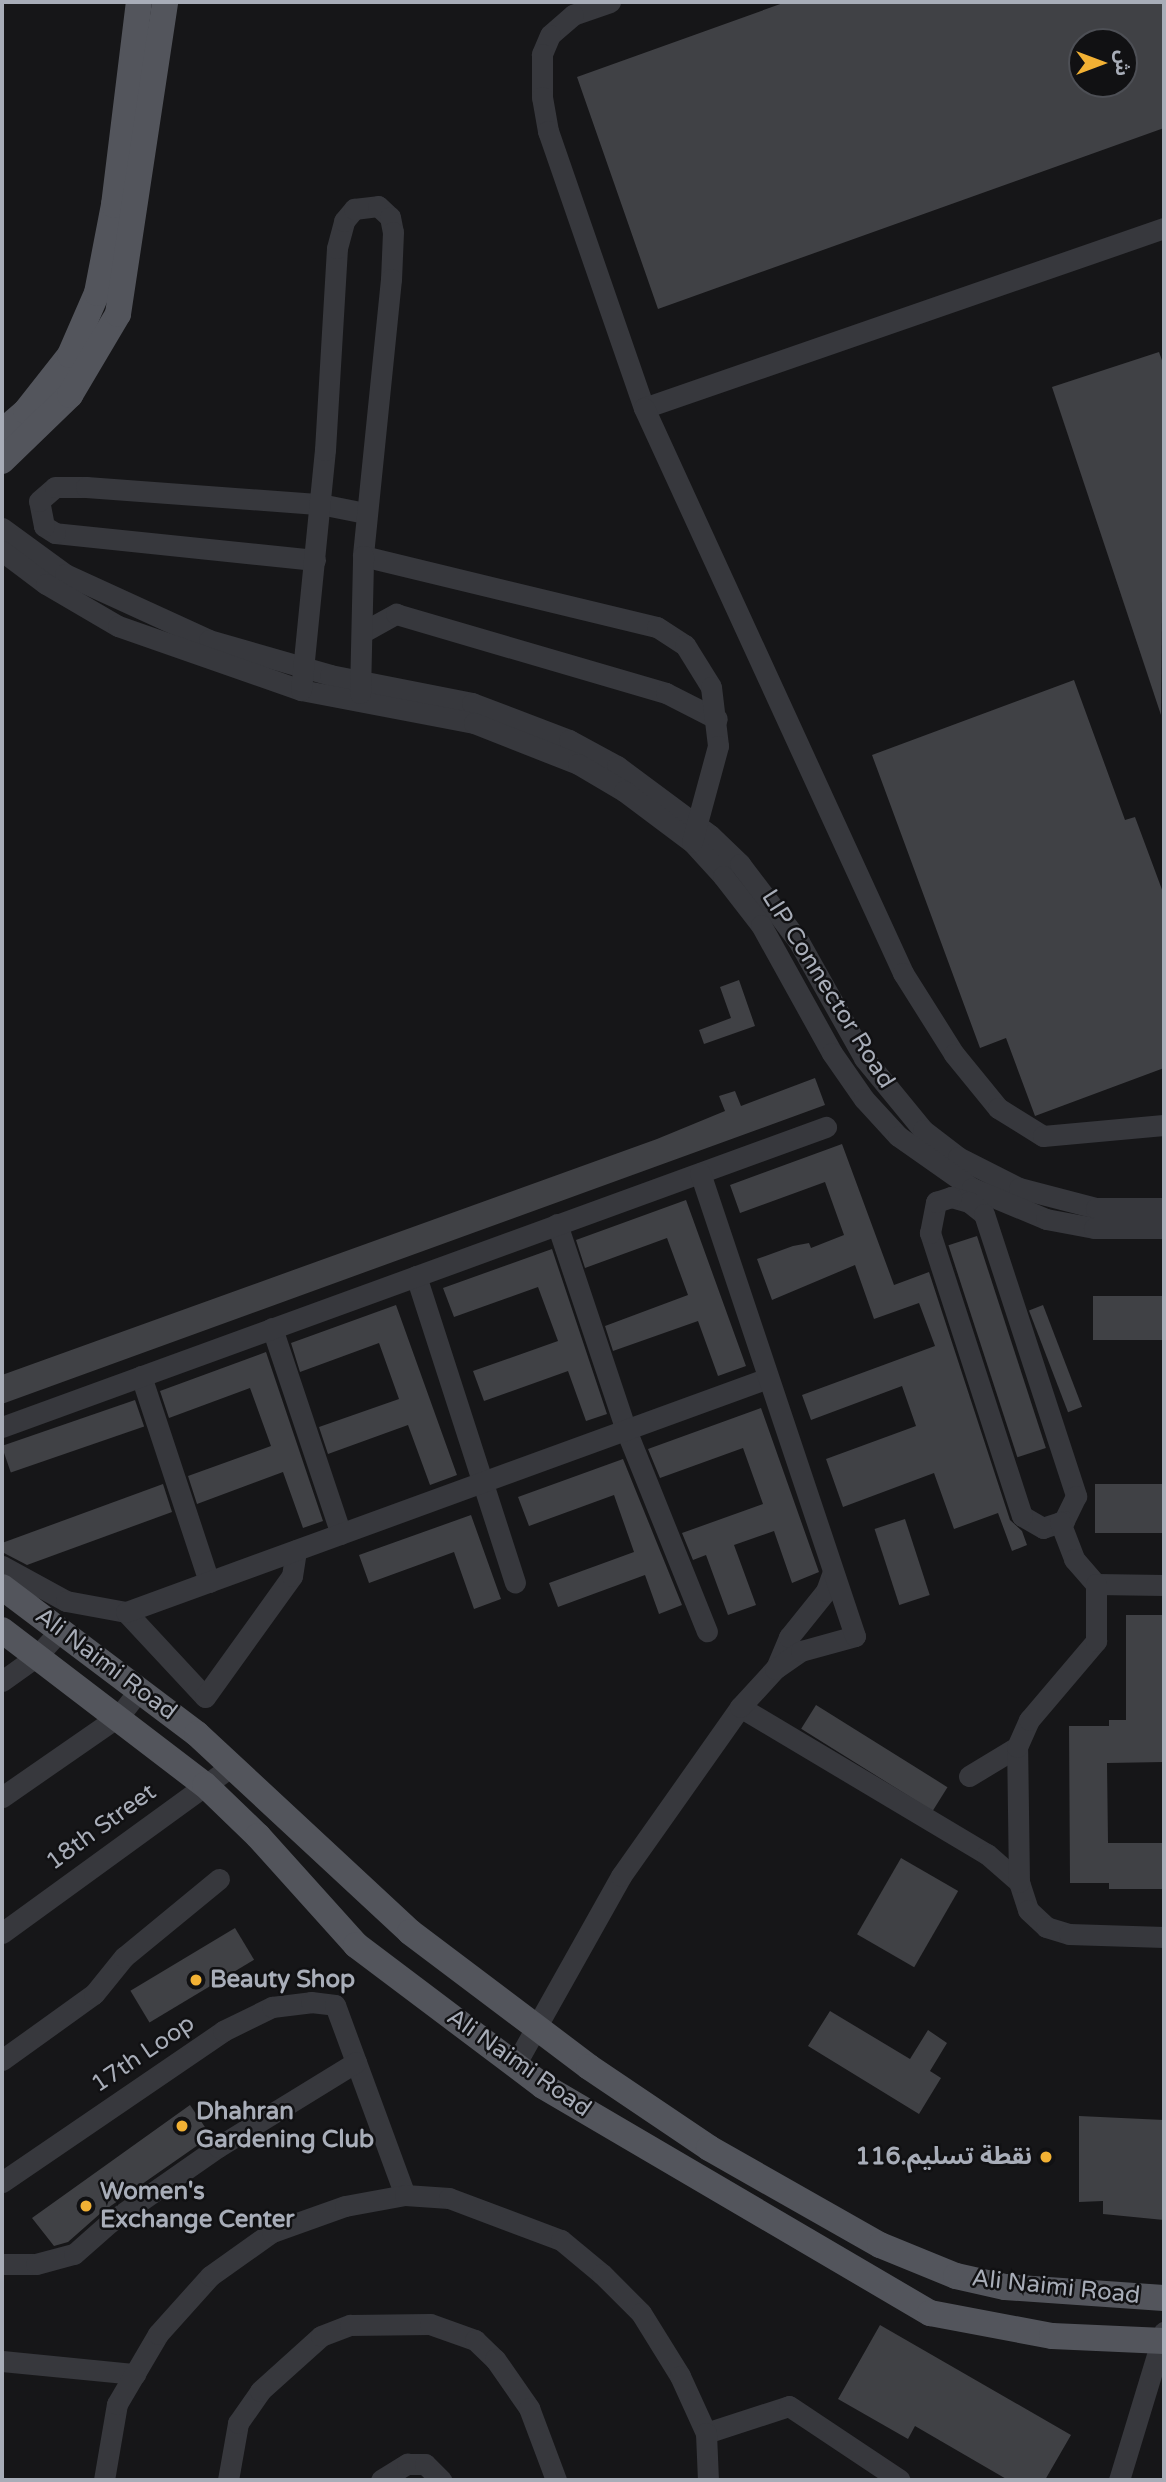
<!DOCTYPE html>
<meta charset="utf-8">
<style>
body{margin:0}
#map{position:relative;width:1166px;height:2482px;overflow:hidden;background:#161618;font-family:"Varela Round","Noto Sans Arabic",sans-serif}
div>[style]{position:absolute}
[style*='--x']{left:calc(var(--x)*1px);top:calc(var(--y)*1px);width:calc(var(--w)*1px);rotate:calc(var(--a)*1deg)}
.building>*{inset:0;background:#404145;transform-origin:0 0}
.minor>*{height:21px;margin:-10.5px;padding:0 10.5px;transform-origin:10.5px;border-radius:10.5px;background:#37383d}
.major>*{height:26px;margin:-13px;padding:0 13px;transform-origin:13px;border-radius:13px;background:#53555c}
.dots>*{width:19px;height:19px;translate:-50% -50%;box-sizing:border-box;border:4px solid #111113;border-radius:50%}
span{translate:-50% -50%;white-space:nowrap;text-align:center;line-height:1.15;-webkit-text-stroke:5px #111113;paint-order:stroke}
.street-label{font-size:24px;color:#a8adb8}
.poi-label{font-size:24px;color:#a8adb8;font-weight:700}
.left{translate:0 -50%;text-align:left}
.right{translate:-100% -50%;text-align:right}
.frame{position:absolute;inset:0;border:4px solid #a8adb8;pointer-events:none}
.north{position:absolute;left:1068px;top:28px;width:70px;height:70px;box-sizing:border-box;background:#111113;border:2px solid #4d4f55;border-radius:50%;rotate:90deg;font-size:19px;font-weight:700;line-height:28px;text-align:center;color:#a8adb8}
.north::after{content:'';display:block;margin:auto;width:24px;height:32px;background:#f2b134;clip-path:polygon(50% 0,100% 100%,50% 72%,0 100%)}
</style>
<div id="map">
<div class="building">
<i style="clip-path:polygon(evenodd,786px 2px,1164px 2px,1164px 128px,658px 309px,577px 77px,786px 2px,1082px 42px,1124px 42px,1124px 84px,1082px 84px,1082px 42px)"></i>
<i style="clip-path:polygon(1159px 352px,1164px 366px,1161px 715px,1052px 387px)"></i>
<i style="clip-path:polygon(1074px 680px,1125px 820px,1135px 817px,1164px 895px,1164px 1068px,1035px 1116px,1006px 1038px,980px 1048px,872px 755px)"></i>
<i style="clip-path:polygon(739px 980px,755px 1026px,704px 1044px,699px 1030px,731px 1018px,720px 987px)"></i>
<i style="clip-path:polygon(815px 1078px,825px 1105px,2px 1404px,2px 1375px,657px 1139px,725px 1111px,719px 1096px,735px 1091px,741px 1106px)"></i>
<i style="clip-path:polygon(842px 1144px,894px 1285px,929px 1272px,1010px 1520px,1022px 1531px,1027px 1545px,1012px 1551px,998px 1513px,954px 1529px,934px 1473px,843px 1507px,826px 1459px,916px 1426px,902px 1386px,811px 1420px,802px 1395px,935px 1346px,919px 1303px,874px 1319px,855px 1265px,772px 1300px,757px 1259px,793px 1246px,809px 1243px,811px 1248px,844px 1235px,825px 1182px,740px 1213px,730px 1185px)"></i>
<i style="clip-path:polygon(686px 1200px,746px 1366px,718px 1376px,698px 1321px,613px 1351px,605px 1326px,688px 1295px,667px 1238px,585px 1268px,576px 1240px)"></i>
<i style="left:977px;top:1236px;width:223px;height:30px;rotate:72deg"></i>
<i style="clip-path:polygon(552px 1249px,607px 1414px,586px 1421px,568px 1371px,484px 1401px,473px 1371px,558px 1341px,538px 1287px,454px 1317px,443px 1288px)"></i>
<i style="left:1164px;top:1296px;width:44px;height:71px;rotate:90deg"></i>
<i style="clip-path:polygon(396px 1305px,457px 1475px,430px 1485px,408px 1425px,328px 1454px,319px 1427px,399px 1399px,379px 1343px,300px 1372px,291px 1343px)"></i>
<i style="left:1043px;top:1305px;width:109px;height:15px;rotate:69deg"></i>
<i style="clip-path:polygon(266px 1352px,323px 1521px,303px 1528px,283px 1472px,197px 1504px,188px 1476px,271px 1446px,250px 1388px,169px 1418px,160px 1391px)"></i>
<i style="left:135px;top:1400px;width:28px;height:141px;rotate:71deg"></i>
<i style="clip-path:polygon(761px 1408px,819px 1572px,792px 1583px,774px 1531px,734px 1545px,756px 1605px,728px 1615px,706px 1555px,693px 1560px,682px 1533px,763px 1504px,743px 1448px,660px 1478px,648px 1449px)"></i>
<i style="clip-path:polygon(623px 1459px,682px 1605px,659px 1614px,645px 1575px,558px 1607px,549px 1583px,634px 1552px,614px 1495px,529px 1526px,518px 1497px)"></i>
<i style="clip-path:polygon(163px 1484px,172px 1512px,27px 1565px,4px 1553px,2px 1543px)"></i>
<i style="left:1164px;top:1484px;width:49px;height:69px;rotate:90deg"></i>
<i style="clip-path:polygon(471px 1515px,501px 1599px,474px 1609px,454px 1552px,369px 1583px,359px 1555px)"></i>
<i style="left:905px;top:1519px;width:80px;height:32px;rotate:72deg"></i>
<i style="clip-path:polygon(1126px 1615px,1164px 1615px,1164px 1762px,1107px 1763px,1108px 1843px,1164px 1843px,1164px 1889px,1109px 1889px,1109px 1883px,1070px 1883px,1069px 1726px,1109px 1726px,1109px 1720px,1126px 1720px)"></i>
<i style="left:816px;top:1705px;width:155px;height:28px;rotate:32deg"></i>
<i style="left:901px;top:1858px;width:66px;height:88px;rotate:30deg"></i>
<i style="left:235px;top:1928px;width:37px;height:122px;rotate:59deg"></i>
<i style="clip-path:polygon(830px 2011px,910px 2059px,928px 2030px,947px 2043px,930px 2071px,941px 2078px,919px 2114px,808px 2046px)"></i>
<i style="clip-path:polygon(190px 2105px,211px 2136px,102px 2212px,68px 2242px,54px 2246px,32px 2218px)"></i>
<i style="clip-path:polygon(1079px 2116px,1164px 2120px,1164px 2220px,1103px 2214px,1103px 2201px,1079px 2202px)"></i>
<i style="clip-path:polygon(880px 2325px,1071px 2435px,1045px 2480px,1008px 2480px,915px 2426px,908px 2439px,838px 2399px)"></i>
</div>
<div class="minor">
<i style="--x:610;--y:2;--w:39;--a:161"></i>
<i style="--x:573;--y:15;--w:30;--a:139"></i>
<i style="--x:550;--y:35;--w:21;--a:113"></i>
<i style="--x:542;--y:54;--w:43;--a:90"></i>
<i style="--x:542;--y:97;--w:35;--a:80"></i>
<i style="--x:548;--y:131;--w:293;--a:70.9"></i>
<i style="--x:1164;--y:228;--w:550;--a:160.91"></i>
<i style="--x:644;--y:408;--w:622;--a:65.37"></i>
<i style="--x:903;--y:973;--w:96;--a:57.8"></i>
<i style="--x:954;--y:1054;--w:70;--a:50.8"></i>
<i style="--x:998;--y:1108;--w:53;--a:31.9"></i>
<i style="--x:1043;--y:1136;--w:121;--a:-5.2"></i>
<i style="--x:2;--y:528;--w:78;--a:36.1"></i>
<i style="--x:65;--y:574;--w:158;--a:24.6"></i>
<i style="--x:209;--y:640;--w:126;--a:16.1"></i>
<i style="--x:330;--y:675;--w:145;--a:11.2"></i>
<i style="--x:472;--y:703;--w:104;--a:20.9"></i>
<i style="--x:569;--y:740;--w:55;--a:28.4"></i>
<i style="--x:617;--y:766;--w:116;--a:36.6"></i>
<i style="--x:710;--y:835;--w:42;--a:44"></i>
<i style="--x:740;--y:864;--w:98;--a:52.9"></i>
<i style="--x:799;--y:942;--w:133;--a:60.7"></i>
<i style="--x:864;--y:1058;--w:93;--a:50.7"></i>
<i style="--x:923;--y:1130;--w:44;--a:37.6"></i>
<i style="--x:958;--y:1157;--w:68;--a:26.9"></i>
<i style="--x:1019;--y:1188;--w:80;--a:14.6"></i>
<i style="--x:1096;--y:1208;--w:68;--a:0"></i>
<i style="--x:2;--y:551;--w:55;--a:36.9"></i>
<i style="--x:46;--y:584;--w:83;--a:30.3"></i>
<i style="--x:118;--y:626;--w:194;--a:19.3"></i>
<i style="--x:301;--y:690;--w:176;--a:10.8"></i>
<i style="--x:474;--y:723;--w:112;--a:21.5"></i>
<i style="--x:578;--y:764;--w:53;--a:30.4"></i>
<i style="--x:624;--y:791;--w:85;--a:36.9"></i>
<i style="--x:692;--y:842;--w:46;--a:47.6"></i>
<i style="--x:723;--y:876;--w:62;--a:52.2"></i>
<i style="--x:761;--y:925;--w:146;--a:61"></i>
<i style="--x:832;--y:1053;--w:56;--a:55.2"></i>
<i style="--x:864;--y:1099;--w:50;--a:47.4"></i>
<i style="--x:898;--y:1136;--w:90;--a:35.1"></i>
<i style="--x:972;--y:1188;--w:80;--a:22.7"></i>
<i style="--x:1046;--y:1219;--w:49;--a:10.6"></i>
<i style="--x:1094;--y:1228;--w:70;--a:0"></i>
<i style="--x:315;--y:560;--w:261;--a:-174.1"></i>
<i style="--x:55;--y:533;--w:13;--a:-148"></i>
<i style="--x:44;--y:526;--w:25;--a:-101"></i>
<i style="--x:39;--y:501;--w:21;--a:-41"></i>
<i style="--x:55;--y:487;--w:31;--a:0"></i>
<i style="--x:86;--y:487;--w:235;--a:4.2"></i>
<i style="--x:320;--y:504;--w:46;--a:11.3"></i>
<i style="--x:363;--y:632;--w:38;--a:-29"></i>
<i style="--x:396;--y:614;--w:281;--a:16.3"></i>
<i style="--x:666;--y:693;--w:57;--a:27"></i>
<i style="--x:301;--y:690;--w:241;--a:-84.3"></i>
<i style="--x:325;--y:450;--w:202;--a:-86.6"></i>
<i style="--x:337;--y:248;--w:28;--a:-75"></i>
<i style="--x:344;--y:221;--w:16;--a:-50"></i>
<i style="--x:354;--y:209;--w:24;--a:-7"></i>
<i style="--x:378;--y:206;--w:16;--a:43"></i>
<i style="--x:390;--y:217;--w:15;--a:79"></i>
<i style="--x:393;--y:232;--w:47;--a:92.4"></i>
<i style="--x:391;--y:279;--w:278;--a:95.8"></i>
<i style="--x:363;--y:556;--w:302;--a:13.6"></i>
<i style="--x:657;--y:627;--w:33;--a:33"></i>
<i style="--x:685;--y:645;--w:49;--a:58.2"></i>
<i style="--x:711;--y:687;--w:59;--a:83.2"></i>
<i style="--x:718;--y:746;--w:99;--a:105.2"></i>
<i style="--x:360;--y:693;--w:137;--a:-88.7"></i>
<i style="--x:951;--y:1197;--w:19;--a:16"></i>
<i style="--x:969;--y:1202;--w:19;--a:39"></i>
<i style="--x:984;--y:1214;--w:297;--a:71.9"></i>
<i style="--x:1076;--y:1496;--w:28;--a:116"></i>
<i style="--x:1064;--y:1521;--w:22;--a:162"></i>
<i style="--x:1043;--y:1528;--w:24;--a:-150"></i>
<i style="--x:1022;--y:1516;--w:298;--a:-108"></i>
<i style="--x:930;--y:1233;--w:32;--a:-79"></i>
<i style="--x:936;--y:1202;--w:16;--a:-18"></i>
<i style="--x:557;--y:1224;--w:217;--a:71.5"></i>
<i style="--x:626;--y:1430;--w:217;--a:68.1"></i>
<i style="--x:416;--y:1276;--w:322;--a:72.1"></i>
<i style="--x:272;--y:1328;--w:217;--a:71.5"></i>
<i style="--x:141;--y:1376;--w:217;--a:71.7"></i>
<i style="--x:2;--y:1427;--w:877;--a:-20.01"></i>
<i style="--x:1060;--y:1522;--w:40;--a:69"></i>
<i style="--x:1074;--y:1559;--w:33;--a:49"></i>
<i style="--x:1096;--y:1584;--w:68;--a:0.8"></i>
<i style="--x:2;--y:1566;--w:73;--a:28.7"></i>
<i style="--x:66;--y:1601;--w:61;--a:10.4"></i>
<i style="--x:126;--y:1612;--w:116;--a:47.1"></i>
<i style="--x:205;--y:1697;--w:149;--a:-54.3"></i>
<i style="--x:292;--y:1576;--w:26;--a:-81"></i>
<i style="--x:126;--y:1612;--w:683;--a:-20.03"></i>
<i style="--x:776;--y:1668;--w:34;--a:-67"></i>
<i style="--x:789;--y:1637;--w:59;--a:-51.2"></i>
<i style="--x:826;--y:1591;--w:20;--a:-70"></i>
<i style="--x:2;--y:1681;--w:43;--a:-35.5"></i>
<i style="--x:37;--y:1656;--w:36;--a:-48"></i>
<i style="--x:740;--y:1707;--w:287;--a:30.8"></i>
<i style="--x:987;--y:1854;--w:43;--a:41.2"></i>
<i style="--x:1019;--y:1882;--w:29;--a:72"></i>
<i style="--x:1028;--y:1910;--w:25;--a:43"></i>
<i style="--x:1046;--y:1927;--w:24;--a:17"></i>
<i style="--x:1069;--y:1934;--w:95;--a:1.8"></i>
<i style="--x:969;--y:1776;--w:56;--a:-31.1"></i>
<i style="--x:2;--y:1797;--w:142;--a:-34.7"></i>
<i style="--x:119;--y:1716;--w:34;--a:-52"></i>
<i style="--x:1019;--y:1882;--w:135;--a:-90.8"></i>
<i style="--x:1017;--y:1747;--w:30;--a:-66"></i>
<i style="--x:1029;--y:1720;--w:104;--a:-49.7"></i>
<i style="--x:1096;--y:1641;--w:57;--a:-90"></i>
<i style="--x:2;--y:1933;--w:284;--a:-36"></i>
<i style="--x:2;--y:2060;--w:113;--a:-35.7"></i>
<i style="--x:94;--y:1994;--w:48;--a:-51"></i>
<i style="--x:124;--y:1957;--w:123;--a:-39.4"></i>
<i style="--x:515;--y:2065;--w:217;--a:-60.7"></i>
<i style="--x:621;--y:1876;--w:207;--a:-54.8"></i>
<i style="--x:740;--y:1707;--w:52;--a:-47.4"></i>
<i style="--x:775;--y:1669;--w:32;--a:-35"></i>
<i style="--x:801;--y:1651;--w:56;--a:-15.5"></i>
<i style="--x:855;--y:1636;--w:488;--a:-108.5"></i>
<i style="--x:2;--y:2182;--w:268;--a:-34.3"></i>
<i style="--x:223;--y:2031;--w:55;--a:-26.1"></i>
<i style="--x:272;--y:2007;--w:39;--a:-7"></i>
<i style="--x:311;--y:2002;--w:24;--a:7"></i>
<i style="--x:335;--y:2005;--w:202;--a:69.8"></i>
<i style="--x:2;--y:2264;--w:34;--a:0"></i>
<i style="--x:36;--y:2264;--w:39;--a:-15"></i>
<i style="--x:74;--y:2254;--w:47;--a:-41.5"></i>
<i style="--x:109;--y:2223;--w:133;--a:-34.9"></i>
<i style="--x:218;--y:2147;--w:162;--a:-31.6"></i>
<i style="--x:2;--y:2361;--w:134;--a:5.6"></i>
<i style="--x:706;--y:2433;--w:87;--a:-18"></i>
<i style="--x:789;--y:2406;--w:133;--a:33.7"></i>
<i style="--x:104;--y:2480;--w:77;--a:-80.3"></i>
<i style="--x:117;--y:2404;--w:81;--a:-59.6"></i>
<i style="--x:158;--y:2334;--w:78;--a:-48.1"></i>
<i style="--x:210;--y:2276;--w:76;--a:-35.4"></i>
<i style="--x:272;--y:2232;--w:77;--a:-19.6"></i>
<i style="--x:345;--y:2206;--w:61;--a:-10.4"></i>
<i style="--x:405;--y:2195;--w:44;--a:3.9"></i>
<i style="--x:449;--y:2198;--w:120;--a:20.6"></i>
<i style="--x:561;--y:2240;--w:53;--a:39.7"></i>
<i style="--x:602;--y:2274;--w:55;--a:45"></i>
<i style="--x:641;--y:2313;--w:74;--a:58.2"></i>
<i style="--x:680;--y:2376;--w:63;--a:65.5"></i>
<i style="--x:706;--y:2433;--w:47;--a:87.6"></i>
<i style="--x:228;--y:2480;--w:58;--a:-80"></i>
<i style="--x:238;--y:2423;--w:39;--a:-55"></i>
<i style="--x:260;--y:2391;--w:82;--a:-42"></i>
<i style="--x:321;--y:2336;--w:31;--a:-21"></i>
<i style="--x:350;--y:2325;--w:80;--a:-0.7"></i>
<i style="--x:430;--y:2324;--w:48;--a:19.6"></i>
<i style="--x:475;--y:2340;--w:28;--a:44"></i>
<i style="--x:495;--y:2359;--w:60;--a:55.2"></i>
<i style="--x:529;--y:2408;--w:77;--a:69.4"></i>
<i style="--x:381;--y:2480;--w:31;--a:-32"></i>
<i style="--x:407;--y:2464;--w:18;--a:0"></i>
<i style="--x:425;--y:2464;--w:23;--a:45"></i>
<i style="--x:1119;--y:2480;--w:155;--a:-73.1"></i>
</div>
<div class="major">
<i style="--x:2;--y:432;--w:32;--a:-41"></i>
<i style="--x:26;--y:411;--w:71;--a:-51.8"></i>
<i style="--x:70;--y:355;--w:68;--a:-66.5"></i>
<i style="--x:97;--y:293;--w:90;--a:-79.1"></i>
<i style="--x:114;--y:205;--w:205;--a:-83"></i>
<i style="--x:2;--y:461;--w:95;--a:-44.1"></i>
<i style="--x:70;--y:395;--w:94;--a:-59.3"></i>
<i style="--x:118;--y:314;--w:316;--a:-81.4"></i>
<i style="--x:2;--y:1587;--w:244;--a:37"></i>
<i style="--x:197;--y:1734;--w:291;--a:42.9"></i>
<i style="--x:410;--y:1932;--w:224;--a:37"></i>
<i style="--x:589;--y:2067;--w:145;--a:34"></i>
<i style="--x:709;--y:2148;--w:197;--a:29.6"></i>
<i style="--x:880;--y:2245;--w:82;--a:22.2"></i>
<i style="--x:956;--y:2276;--w:50;--a:12.7"></i>
<i style="--x:1005;--y:2287;--w:159;--a:4"></i>
<i style="--x:2;--y:1630;--w:255;--a:37.4"></i>
<i style="--x:205;--y:1785;--w:74;--a:43.9"></i>
<i style="--x:258;--y:1836;--w:147;--a:48"></i>
<i style="--x:356;--y:1945;--w:234;--a:37"></i>
<i style="--x:543;--y:2086;--w:449;--a:30.4"></i>
<i style="--x:930;--y:2313;--w:124;--a:10.7"></i>
<i style="--x:1052;--y:2336;--w:112;--a:2.6"></i>
</div>
<div class="dots">
<i style="left:196px;top:1980px;background:#f2b134"></i>
<i style="left:182px;top:2126px;background:#f2b134"></i>
<i style="left:1046px;top:2157px;background:#f2b134"></i>
<i style="left:86px;top:2206px;background:#f2b134"></i>
</div>
<div class="street-label">
<span style="left:828px;top:989px;rotate:58deg">LIP Connector Road</span>
<span style="left:106px;top:1664px;rotate:37deg">Ali Naimi Road</span>
<span style="left:101px;top:1827px;rotate:-36deg">18th Street</span>
<span style="left:143px;top:2054px;rotate:-34deg">17th Loop</span>
<span style="left:519px;top:2063px;rotate:35deg">Ali Naimi Road</span>
<span style="left:1056px;top:2287px;rotate:6deg">Ali Naimi Road</span>
</div>
<div class="poi-label">
<span class="left" style="left:210px;top:1980px">Beauty Shop</span>
<span class="left" style="left:196px;top:2126px">Dhahran<br>Gardening Club</span>
<span class="right" style="left:1032px;top:2157px">نقطة تسليم.116</span>
<span class="left" style="left:100px;top:2206px">Women's<br>Exchange Center</span>
</div>
<div class="frame"></div>
<div class="north">ش</div>
</div>
